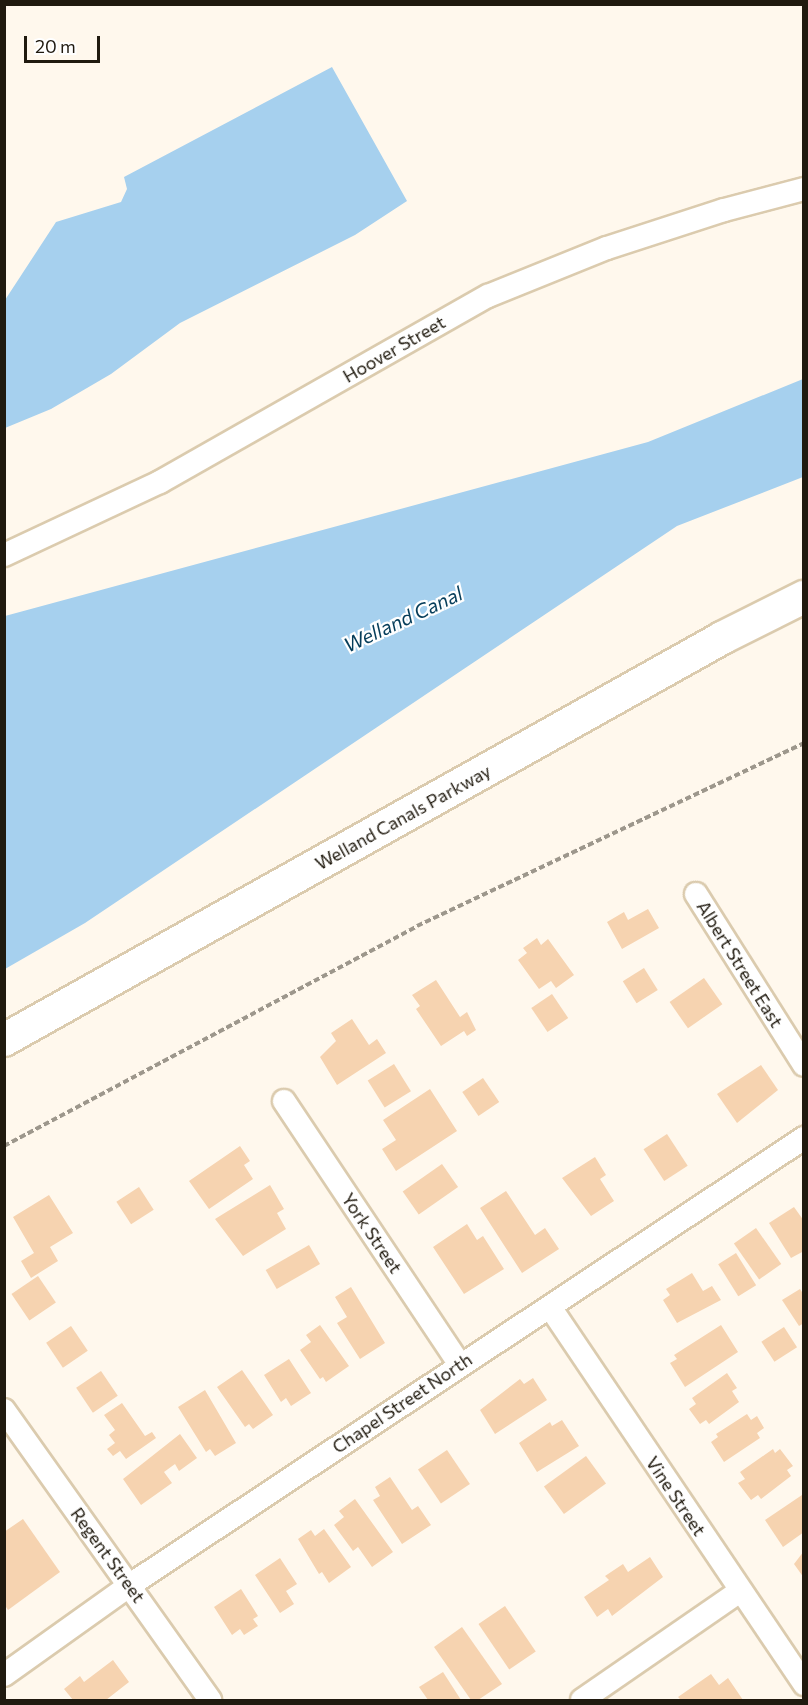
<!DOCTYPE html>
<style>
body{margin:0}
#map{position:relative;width:808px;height:1705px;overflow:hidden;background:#fff8ed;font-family:Commissioner,sans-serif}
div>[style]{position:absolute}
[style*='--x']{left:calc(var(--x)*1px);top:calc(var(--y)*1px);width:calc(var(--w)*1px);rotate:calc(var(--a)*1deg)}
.water>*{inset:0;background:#a6d0ee}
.building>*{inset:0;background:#f6d3b0;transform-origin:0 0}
.path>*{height:4px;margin-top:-2px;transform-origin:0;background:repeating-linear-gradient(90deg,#9d978c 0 6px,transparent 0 9px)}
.roads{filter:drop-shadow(2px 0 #dbcbae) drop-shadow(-2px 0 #dbcbae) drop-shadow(0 2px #dbcbae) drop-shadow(0 -2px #dbcbae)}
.street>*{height:22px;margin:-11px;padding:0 11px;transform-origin:11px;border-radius:11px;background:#fff}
.secondary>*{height:32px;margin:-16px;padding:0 16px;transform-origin:16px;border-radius:16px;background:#fff}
span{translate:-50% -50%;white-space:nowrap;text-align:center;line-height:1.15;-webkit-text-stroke:4.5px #fff;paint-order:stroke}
.street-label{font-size:18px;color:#201a0f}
.water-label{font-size:20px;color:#053d5a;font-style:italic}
.frame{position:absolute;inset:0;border:6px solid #201a0f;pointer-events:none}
.scale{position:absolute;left:24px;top:36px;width:76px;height:27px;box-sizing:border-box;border:3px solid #201a0f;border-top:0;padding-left:8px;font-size:18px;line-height:21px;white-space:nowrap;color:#201a0f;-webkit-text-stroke:4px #fff;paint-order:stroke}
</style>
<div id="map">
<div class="water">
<i style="clip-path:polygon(332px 67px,407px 201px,355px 235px,180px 323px,111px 374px,51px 409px,5px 428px,5px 300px,56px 222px,121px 202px,127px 189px,124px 177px)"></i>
<i style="clip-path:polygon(803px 379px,803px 477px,677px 526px,85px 923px,5px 969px,5px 616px,648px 442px)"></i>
</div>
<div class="building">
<i style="clip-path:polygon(648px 909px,659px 928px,622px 949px,607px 922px,624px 912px,628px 920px)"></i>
<i style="clip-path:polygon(537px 938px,541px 945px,548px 939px,574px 975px,556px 988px,551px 981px,539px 989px,518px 960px,527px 953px,523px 948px)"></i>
<i style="left:644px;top:968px;width:26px;height:25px;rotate:58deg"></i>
<i style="left:704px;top:978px;width:32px;height:42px;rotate:55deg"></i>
<i style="clip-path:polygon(436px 980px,460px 1017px,467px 1012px,476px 1030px,467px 1036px,464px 1031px,441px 1046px,416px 1009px,420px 1006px,412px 995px)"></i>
<i style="left:552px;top:994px;width:29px;height:25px;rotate:56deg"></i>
<i style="clip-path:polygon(352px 1019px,369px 1045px,377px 1039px,386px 1053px,337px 1085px,320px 1057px,336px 1041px,331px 1033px)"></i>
<i style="left:394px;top:1064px;width:32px;height:31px;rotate:58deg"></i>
<i style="clip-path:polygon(761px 1065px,778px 1090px,737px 1123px,717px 1094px)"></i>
<i style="left:483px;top:1078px;width:29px;height:25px;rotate:56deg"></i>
<i style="clip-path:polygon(430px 1089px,457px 1131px,396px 1171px,382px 1149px,396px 1140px,383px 1120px)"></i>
<i style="left:667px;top:1134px;width:38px;height:28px;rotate:57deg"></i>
<i style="clip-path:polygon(240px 1146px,250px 1161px,244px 1165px,253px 1179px,209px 1209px,189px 1181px)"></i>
<i style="clip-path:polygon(595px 1157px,606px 1175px,600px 1179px,614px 1201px,591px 1216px,562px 1178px)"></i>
<i style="left:442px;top:1164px;width:28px;height:48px;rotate:55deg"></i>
<i style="clip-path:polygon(270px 1185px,284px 1209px,277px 1213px,286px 1229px,243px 1256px,215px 1219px)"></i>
<i style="left:139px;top:1187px;width:27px;height:27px;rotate:57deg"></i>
<i style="clip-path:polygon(506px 1191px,535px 1235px,545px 1228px,559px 1249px,522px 1273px,480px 1208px)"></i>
<i style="clip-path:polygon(49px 1195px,73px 1233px,50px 1247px,58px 1261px,31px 1278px,21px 1261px,34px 1253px,13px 1217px)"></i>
<i style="clip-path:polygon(794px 1207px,804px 1221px,804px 1251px,791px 1258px,769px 1223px)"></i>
<i style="clip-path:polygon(467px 1224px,477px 1240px,483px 1236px,504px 1269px,464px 1294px,433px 1247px)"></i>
<i style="left:756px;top:1228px;width:44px;height:27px;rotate:55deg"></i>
<i style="left:309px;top:1245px;width:22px;height:50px;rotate:60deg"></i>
<i style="left:736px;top:1253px;width:38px;height:21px;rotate:58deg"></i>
<i style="clip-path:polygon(692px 1273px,703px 1291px,712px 1286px,721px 1300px,677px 1323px,663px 1300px,670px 1295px,666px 1289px)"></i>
<i style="left:38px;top:1276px;width:32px;height:32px;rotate:56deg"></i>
<i style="clip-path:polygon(351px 1287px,385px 1343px,360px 1359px,337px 1323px,347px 1317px,335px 1297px)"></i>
<i style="clip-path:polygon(800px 1289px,804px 1295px,804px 1323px,799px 1326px,782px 1300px)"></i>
<i style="clip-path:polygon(320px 1325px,349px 1366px,326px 1382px,323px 1377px,320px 1379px,300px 1350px,311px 1342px,306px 1335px)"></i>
<i style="clip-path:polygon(721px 1325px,738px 1352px,685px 1387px,670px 1363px,677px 1359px,674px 1355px)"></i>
<i style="left:71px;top:1326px;width:30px;height:30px;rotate:56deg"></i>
<i style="left:784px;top:1327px;width:24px;height:27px;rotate:57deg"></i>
<i style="clip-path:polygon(289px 1359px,311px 1393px,291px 1406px,286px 1398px,281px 1402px,264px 1375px)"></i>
<i style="clip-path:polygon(242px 1370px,273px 1415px,253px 1429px,249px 1424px,245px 1427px,217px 1387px)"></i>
<i style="left:101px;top:1371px;width:30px;height:30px;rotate:56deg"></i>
<i style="clip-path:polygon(727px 1373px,737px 1388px,732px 1391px,739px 1402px,709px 1424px,706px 1420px,700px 1424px,689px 1409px,696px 1404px,692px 1398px)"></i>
<i style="clip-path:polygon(533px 1378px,547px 1400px,495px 1434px,480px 1410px,520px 1379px,524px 1384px)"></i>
<i style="clip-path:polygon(205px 1390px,236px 1443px,215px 1456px,210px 1449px,206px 1452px,178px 1407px)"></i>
<i style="clip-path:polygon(122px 1403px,145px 1436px,152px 1432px,156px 1438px,126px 1459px,120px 1451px,113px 1456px,107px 1449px,115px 1443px,109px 1435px,115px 1430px,104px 1415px)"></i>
<i style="clip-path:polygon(747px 1414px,751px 1420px,757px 1416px,764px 1428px,757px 1433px,760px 1438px,724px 1462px,711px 1442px,718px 1437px,716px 1434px)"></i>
<i style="clip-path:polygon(562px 1420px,579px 1446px,537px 1472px,519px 1443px,550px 1422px,552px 1426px)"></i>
<i style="clip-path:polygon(180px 1434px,197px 1458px,179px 1471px,175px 1464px,164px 1472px,172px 1483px,141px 1505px,123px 1479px)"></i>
<i style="clip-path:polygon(773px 1449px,775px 1453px,780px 1449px,793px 1466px,787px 1470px,791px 1476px,761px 1499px,758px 1495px,751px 1500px,738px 1483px,745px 1479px,740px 1472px)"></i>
<i style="left:447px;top:1450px;width:41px;height:35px;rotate:56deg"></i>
<i style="left:586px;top:1456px;width:34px;height:52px;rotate:54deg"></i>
<i style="clip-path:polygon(390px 1477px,412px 1510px,418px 1506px,431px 1525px,402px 1544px,373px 1500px,380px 1496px,375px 1487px)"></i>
<i style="clip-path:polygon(802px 1495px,804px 1532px,783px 1547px,765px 1520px)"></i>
<i style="clip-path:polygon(355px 1499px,393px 1552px,372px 1567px,358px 1547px,353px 1551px,334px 1525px,344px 1517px,339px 1511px)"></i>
<i style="clip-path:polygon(23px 1519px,60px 1572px,8px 1610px,4px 1604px,4px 1532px)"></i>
<i style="clip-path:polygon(324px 1529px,351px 1567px,329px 1583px,322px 1572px,319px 1574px,298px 1539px,311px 1530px,315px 1536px)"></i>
<i style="clip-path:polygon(804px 1551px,804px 1578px,794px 1564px)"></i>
<i style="clip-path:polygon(650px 1557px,663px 1577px,612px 1616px,608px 1609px,597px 1617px,584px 1597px,609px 1580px,605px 1576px,623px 1564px,628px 1572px)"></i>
<i style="clip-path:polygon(280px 1558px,297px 1584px,286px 1591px,294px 1604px,280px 1613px,255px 1575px)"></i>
<i style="clip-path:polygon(241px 1589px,258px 1616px,253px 1619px,258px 1626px,244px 1635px,240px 1629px,232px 1635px,214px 1607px)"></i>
<i style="left:505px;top:1606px;width:55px;height:32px;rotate:56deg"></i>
<i style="clip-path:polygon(462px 1627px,502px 1684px,478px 1700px,471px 1700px,434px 1647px)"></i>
<i style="clip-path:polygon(113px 1660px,129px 1682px,106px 1700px,73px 1700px,64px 1689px,80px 1676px,84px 1682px)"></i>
<i style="clip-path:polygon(443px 1672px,461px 1700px,428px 1700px,419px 1687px)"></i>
<i style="clip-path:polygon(711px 1674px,719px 1685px,728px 1678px,743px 1700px,681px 1700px,678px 1697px)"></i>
</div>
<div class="path">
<i style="--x:4;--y:1146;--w:468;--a:-28"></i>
<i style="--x:417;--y:926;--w:428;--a:-25.3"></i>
</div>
<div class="roads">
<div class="street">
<i style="--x:4;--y:555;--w:172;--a:-25.1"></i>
<i style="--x:160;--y:482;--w:377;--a:-29.6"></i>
<i style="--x:488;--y:296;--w:128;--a:-22"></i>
<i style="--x:607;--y:248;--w:123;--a:-18"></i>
<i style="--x:724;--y:210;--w:83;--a:-14.7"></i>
<i style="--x:696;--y:894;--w:202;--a:57.7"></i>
<i style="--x:284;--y:1101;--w:317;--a:56.3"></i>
<i style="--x:550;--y:1307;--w:455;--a:56"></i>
<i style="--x:4;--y:1410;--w:356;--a:54.6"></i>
<i style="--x:4;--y:1675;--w:155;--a:-35.5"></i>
<i style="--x:130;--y:1585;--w:809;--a:-33.55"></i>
<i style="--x:582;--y:1700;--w:192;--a:-34.6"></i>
</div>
<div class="secondary">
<i style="--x:4;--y:1040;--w:823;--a:-29.24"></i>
<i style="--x:722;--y:638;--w:92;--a:-26.6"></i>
</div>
</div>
<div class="street-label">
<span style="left:394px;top:349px;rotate:-30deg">Hoover Street</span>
<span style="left:403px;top:817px;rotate:-29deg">Welland Canals Parkway</span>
<span style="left:740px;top:964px;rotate:58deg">Albert Street East</span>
<span style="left:372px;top:1233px;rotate:56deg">York Street</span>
<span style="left:402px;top:1403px;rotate:-34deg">Chapel Street North</span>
<span style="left:676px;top:1496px;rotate:56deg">Vine Street</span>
<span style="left:108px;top:1555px;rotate:54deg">Regent Street</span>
</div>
<div class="water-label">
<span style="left:403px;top:619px;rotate:-25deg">Welland Canal</span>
</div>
<div class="frame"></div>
<div class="scale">20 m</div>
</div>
